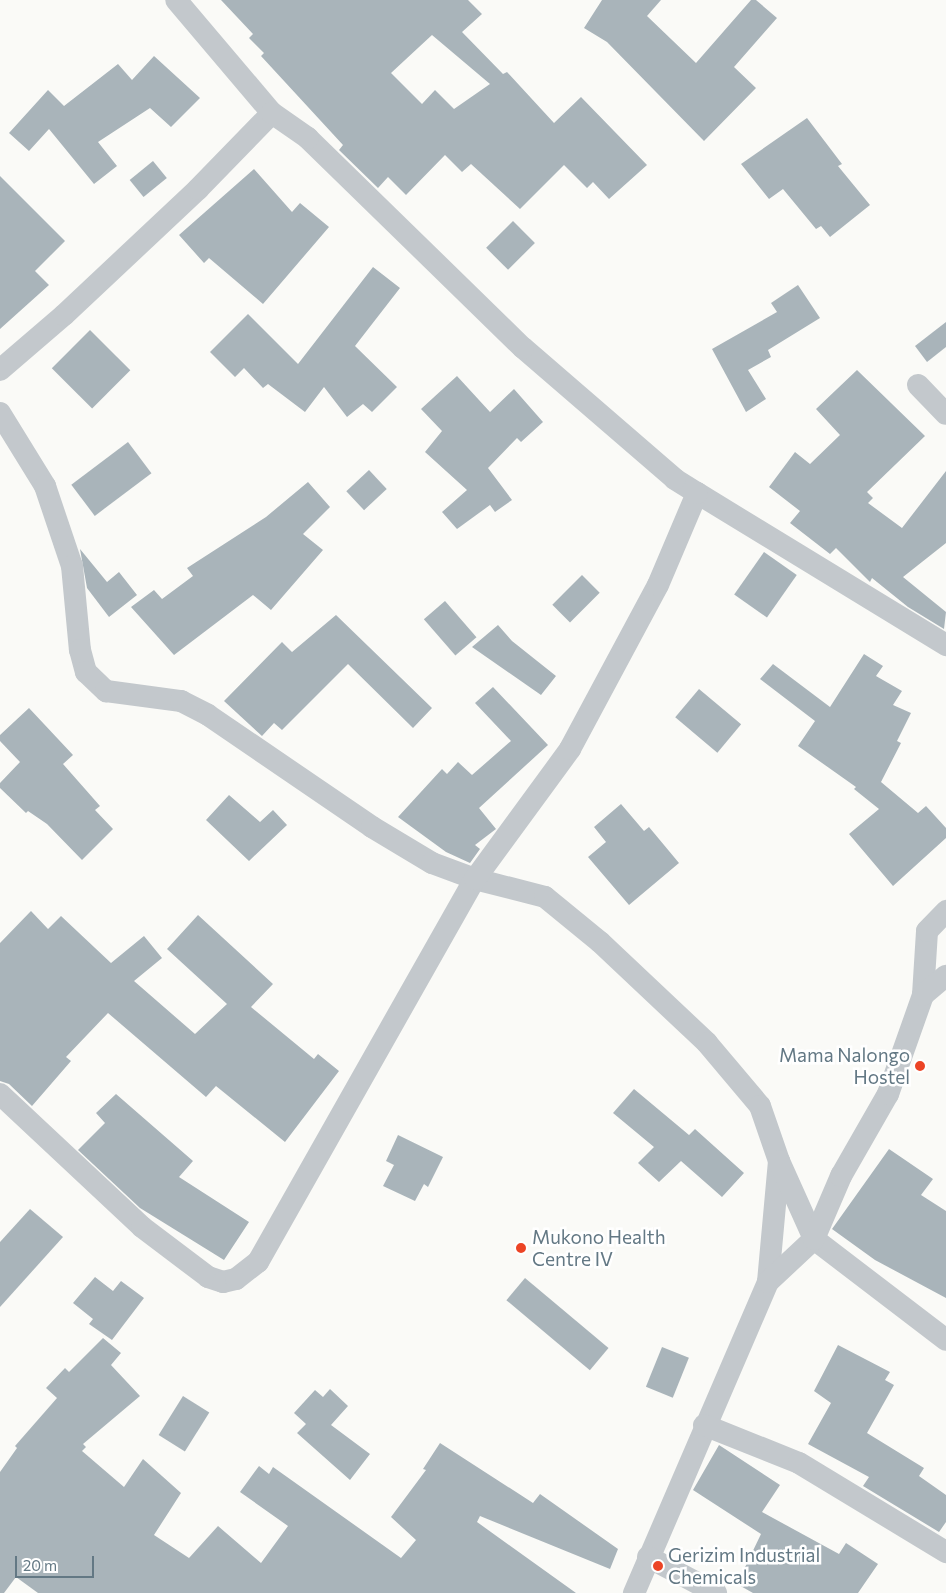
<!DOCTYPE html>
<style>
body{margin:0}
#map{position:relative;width:946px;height:1593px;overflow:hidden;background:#fafaf7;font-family:Commissioner,sans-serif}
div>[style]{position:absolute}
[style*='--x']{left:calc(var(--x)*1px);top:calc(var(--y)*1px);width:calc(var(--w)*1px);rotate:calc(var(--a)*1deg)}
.building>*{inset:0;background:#a9b4ba;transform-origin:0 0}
.street>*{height:22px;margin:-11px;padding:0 11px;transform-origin:11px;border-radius:11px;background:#c3c8cc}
.dots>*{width:14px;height:14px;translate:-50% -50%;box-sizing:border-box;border:2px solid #fff;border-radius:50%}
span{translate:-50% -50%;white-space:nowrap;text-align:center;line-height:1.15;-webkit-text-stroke:5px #fff;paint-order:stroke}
.poi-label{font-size:19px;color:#637884}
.right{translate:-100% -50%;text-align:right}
.left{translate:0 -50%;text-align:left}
.scale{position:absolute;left:15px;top:1556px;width:79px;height:22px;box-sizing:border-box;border:2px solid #637884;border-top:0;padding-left:6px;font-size:15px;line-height:18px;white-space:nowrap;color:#637884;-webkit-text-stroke:4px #fff;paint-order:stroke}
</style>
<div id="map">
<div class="building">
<i style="clip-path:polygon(evenodd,221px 0,468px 0,482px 14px,462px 32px,503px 74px,507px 72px,554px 123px,581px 97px,647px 165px,609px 199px,593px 182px,587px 188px,564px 165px,520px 209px,471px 164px,462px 172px,445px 155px,406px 195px,388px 177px,378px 188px,339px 150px,343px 145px,261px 56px,264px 53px,249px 38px,253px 34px,221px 0,432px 35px,490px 84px,454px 109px,435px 90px,422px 104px,391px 73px,432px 35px)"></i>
<i style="clip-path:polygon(602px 0,661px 0,647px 16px,696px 63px,751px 0,756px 0,777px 18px,734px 67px,756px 88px,704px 141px,607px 42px,584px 28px)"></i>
<i style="clip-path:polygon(154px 56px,200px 98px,171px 127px,150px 108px,98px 142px,117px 166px,94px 184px,49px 129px,29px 151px,9px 133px,48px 90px,64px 106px,118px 64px,132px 80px)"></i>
<i style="clip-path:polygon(807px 118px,842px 164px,838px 166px,870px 205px,830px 237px,821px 226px,816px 229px,783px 189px,769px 199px,741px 164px)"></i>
<i style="left:153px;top:161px;width:22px;height:30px;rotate:51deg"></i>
<i style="clip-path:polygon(254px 169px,292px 212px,300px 203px,329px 227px,263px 304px,209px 258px,204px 263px,179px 235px)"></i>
<i style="clip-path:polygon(0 176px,65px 241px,35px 271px,49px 285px,0 329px)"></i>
<i style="left:513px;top:221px;width:31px;height:38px;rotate:45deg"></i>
<i style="clip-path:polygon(373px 267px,400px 288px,355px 346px,397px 387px,372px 412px,363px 404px,347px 417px,324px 387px,305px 412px,268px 384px,263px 388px,244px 368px,235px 377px,210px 352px,248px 314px,298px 364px)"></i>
<i style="clip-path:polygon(798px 285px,820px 318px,768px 350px,771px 357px,748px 370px,766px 399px,746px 412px,712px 349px,777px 312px,771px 303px)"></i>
<i style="clip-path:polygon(946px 322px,946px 347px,927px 362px,915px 346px)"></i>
<i style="left:90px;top:330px;width:57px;height:54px;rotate:45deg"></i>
<i style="clip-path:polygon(857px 370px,925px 436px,867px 492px,873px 498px,868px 503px,902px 528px,946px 471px,946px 543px,903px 577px,946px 612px,944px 629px,908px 607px,872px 578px,870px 582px,836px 548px,830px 554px,790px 523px,800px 511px,769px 487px,795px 452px,810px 464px,840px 435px,816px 409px)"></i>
<i style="clip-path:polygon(457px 376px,490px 412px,514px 389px,543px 422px,521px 442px,517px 438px,488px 468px,512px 500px,495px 512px,490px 505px,457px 529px,442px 512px,467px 490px,425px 452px,442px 431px,421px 409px)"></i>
<i style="left:128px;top:442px;width:39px;height:71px;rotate:53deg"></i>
<i style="left:369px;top:470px;width:26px;height:31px;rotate:47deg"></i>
<i style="clip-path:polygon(308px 482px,330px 507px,303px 534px,323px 550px,271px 610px,253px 595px,174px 655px,131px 607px,154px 590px,162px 599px,193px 576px,187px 568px,266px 517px)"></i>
<i style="clip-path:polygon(80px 549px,107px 582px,119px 572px,137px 595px,109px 617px,87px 588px)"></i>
<i style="left:764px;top:552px;width:40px;height:52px;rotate:35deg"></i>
<i style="left:582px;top:575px;width:25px;height:42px;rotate:45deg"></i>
<i style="left:445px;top:601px;width:48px;height:28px;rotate:49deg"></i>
<i style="clip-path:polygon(336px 615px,432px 708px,413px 728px,348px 664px,282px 730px,274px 723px,262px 736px,224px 701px,282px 642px,292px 652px)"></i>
<i style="clip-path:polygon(498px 625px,512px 641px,556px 676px,541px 695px,472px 647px)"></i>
<i style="clip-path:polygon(864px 654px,883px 666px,876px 676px,902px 691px,893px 705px,911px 713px,897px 741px,901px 743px,881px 782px,918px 813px,926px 806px,946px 828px,946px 838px,893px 886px,849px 834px,879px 809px,854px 789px,856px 787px,798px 746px,815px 721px,760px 679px,773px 664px,830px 707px)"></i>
<i style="clip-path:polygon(493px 687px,548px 745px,479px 808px,496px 829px,475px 845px,480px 849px,470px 863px,446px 852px,398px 817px,442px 769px,447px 774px,458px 762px,472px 775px,511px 741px,475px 703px)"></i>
<i style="left:699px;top:689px;width:55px;height:37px;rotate:40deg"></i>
<i style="clip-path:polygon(29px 708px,73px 755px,63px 764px,100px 806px,95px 810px,113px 829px,82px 860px,47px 824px,28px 811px,26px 813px,0 788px,0 783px,20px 762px,0 741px,0 735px)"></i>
<i style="clip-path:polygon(229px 795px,260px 822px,273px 810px,287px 825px,249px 861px,206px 820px)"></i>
<i style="clip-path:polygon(621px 804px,644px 831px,649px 827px,679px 863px,629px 905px,588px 857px,606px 842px,594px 827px)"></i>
<i style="clip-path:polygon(31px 911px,48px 929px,61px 916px,111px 963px,144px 936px,162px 958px,134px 981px,195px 1034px,227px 1004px,167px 949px,198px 915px,273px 984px,251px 1007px,314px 1059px,318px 1054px,339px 1071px,285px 1142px,216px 1086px,206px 1097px,108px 1013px,66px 1057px,71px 1061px,32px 1106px,9px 1084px,0 1081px,0 943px)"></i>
<i style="clip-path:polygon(634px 1089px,689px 1135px,695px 1129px,744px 1173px,722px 1197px,681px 1161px,659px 1182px,638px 1163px,654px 1147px,613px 1113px)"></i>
<i style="clip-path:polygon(116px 1094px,193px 1161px,179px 1177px,249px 1222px,224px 1260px,140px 1208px,78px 1150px,105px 1123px,96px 1113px)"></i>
<i style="clip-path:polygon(398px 1135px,443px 1157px,428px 1187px,424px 1184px,415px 1201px,383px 1186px,394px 1165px,386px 1161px)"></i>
<i style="clip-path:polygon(889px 1149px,933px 1179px,921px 1195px,946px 1211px,946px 1298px,875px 1260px,832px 1229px)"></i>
<i style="clip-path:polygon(30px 1209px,63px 1237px,0 1307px,0 1242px)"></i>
<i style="clip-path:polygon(95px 1277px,113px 1291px,121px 1281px,144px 1298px,112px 1340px,89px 1324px,93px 1319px,73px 1303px)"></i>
<i style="left:525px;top:1278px;width:109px;height:29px;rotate:40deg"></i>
<i style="clip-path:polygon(103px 1338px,121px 1353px,111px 1365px,140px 1396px,83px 1444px,86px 1447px,82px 1451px,124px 1487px,143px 1459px,181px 1493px,154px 1535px,189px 1558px,218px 1526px,261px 1563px,288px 1526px,240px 1492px,259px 1466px,269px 1474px,273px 1467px,401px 1558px,416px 1540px,391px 1517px,426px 1470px,423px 1469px,440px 1443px,533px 1503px,540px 1494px,618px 1549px,610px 1569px,480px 1516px,477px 1522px,576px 1593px,38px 1593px,16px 1577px,4px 1593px,0 1593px,0 1472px,17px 1448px,15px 1446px,57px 1398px,46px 1388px,65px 1368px,69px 1372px)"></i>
<i style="clip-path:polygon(838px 1345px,890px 1372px,885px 1380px,894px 1385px,867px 1433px,924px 1468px,919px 1476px,946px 1495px,946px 1522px,939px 1532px,863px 1486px,869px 1477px,808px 1444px,831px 1403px,814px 1391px)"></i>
<i style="left:662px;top:1347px;width:29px;height:43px;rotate:22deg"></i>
<i style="clip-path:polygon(330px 1389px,348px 1406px,331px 1425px,370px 1454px,350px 1480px,297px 1433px,306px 1424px,294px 1413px,315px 1390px,323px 1397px)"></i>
<i style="left:183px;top:1396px;width:31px;height:46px;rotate:32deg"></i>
<i style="clip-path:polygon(719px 1445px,780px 1485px,762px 1512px,839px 1554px,846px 1543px,878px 1564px,858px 1593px,753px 1593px,737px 1584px,761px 1534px,693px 1490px)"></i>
</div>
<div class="street">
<i style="--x:0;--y:370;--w:84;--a:-40.7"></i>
<i style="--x:64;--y:315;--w:184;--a:-43.2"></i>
<i style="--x:198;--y:189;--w:106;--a:-45.8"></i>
<i style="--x:272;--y:113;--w:148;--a:-130.3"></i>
<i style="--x:918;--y:385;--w:40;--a:46"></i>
<i style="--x:0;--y:413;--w:86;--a:58.3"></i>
<i style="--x:45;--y:486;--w:84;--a:71.4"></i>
<i style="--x:72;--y:566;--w:84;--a:84.6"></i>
<i style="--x:80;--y:650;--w:23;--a:75"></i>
<i style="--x:86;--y:672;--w:28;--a:44"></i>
<i style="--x:106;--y:691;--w:76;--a:7.6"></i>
<i style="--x:181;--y:701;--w:30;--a:27"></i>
<i style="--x:208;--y:715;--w:199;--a:34.3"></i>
<i style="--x:372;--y:827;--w:70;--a:31"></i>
<i style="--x:432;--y:863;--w:46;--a:20.4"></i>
<i style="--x:475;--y:879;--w:72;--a:14.4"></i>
<i style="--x:545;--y:897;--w:71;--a:39.3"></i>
<i style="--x:600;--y:942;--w:147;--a:43.3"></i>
<i style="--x:707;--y:1043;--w:82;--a:49.9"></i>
<i style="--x:760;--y:1106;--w:58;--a:70.9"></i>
<i style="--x:779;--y:1161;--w:121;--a:95.2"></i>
<i style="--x:768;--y:1282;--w:339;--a:113.3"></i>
<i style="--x:697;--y:493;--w:292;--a:31.4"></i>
<i style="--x:923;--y:995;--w:64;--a:-86.4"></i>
<i style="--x:927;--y:931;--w:28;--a:-46"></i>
<i style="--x:0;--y:1094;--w:195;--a:43.1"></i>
<i style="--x:142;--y:1227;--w:83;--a:37.1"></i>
<i style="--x:208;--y:1277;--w:16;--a:18"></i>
<i style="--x:223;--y:1282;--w:13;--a:-13"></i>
<i style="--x:236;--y:1279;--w:28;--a:-38"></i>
<i style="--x:258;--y:1262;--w:440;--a:-60.5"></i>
<i style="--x:475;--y:879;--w:161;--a:-53.8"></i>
<i style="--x:570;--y:749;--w:186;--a:-61.8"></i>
<i style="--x:658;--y:585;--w:100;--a:-67"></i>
<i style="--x:697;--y:493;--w:26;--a:-148"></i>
<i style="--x:675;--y:479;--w:201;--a:-139.2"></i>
<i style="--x:523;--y:348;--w:301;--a:-135.7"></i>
<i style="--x:308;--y:138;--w:44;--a:-145.2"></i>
<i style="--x:779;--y:1161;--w:85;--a:65.8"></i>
<i style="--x:814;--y:1239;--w:166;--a:37.4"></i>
<i style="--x:768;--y:1282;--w:63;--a:-43.1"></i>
<i style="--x:814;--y:1239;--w:69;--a:-66.8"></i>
<i style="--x:841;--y:1176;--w:95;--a:-60.2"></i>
<i style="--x:888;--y:1094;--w:105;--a:-70.5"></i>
<i style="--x:923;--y:995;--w:30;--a:-40"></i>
<i style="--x:704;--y:1425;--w:102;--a:21.8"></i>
<i style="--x:799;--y:1463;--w:172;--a:31.2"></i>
<i style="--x:648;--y:1557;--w:77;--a:27.9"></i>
</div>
<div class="dots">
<i style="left:920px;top:1066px;background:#ec4425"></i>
<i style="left:521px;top:1248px;background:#ec4425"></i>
<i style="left:658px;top:1566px;background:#ec4425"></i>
</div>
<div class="poi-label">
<span class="right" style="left:910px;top:1066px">Mama Nalongo<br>Hostel</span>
<span class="left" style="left:532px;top:1248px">Mukono Health<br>Centre IV</span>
<span class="left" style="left:668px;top:1566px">Gerizim Industrial<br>Chemicals</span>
</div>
<div class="scale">20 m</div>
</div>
